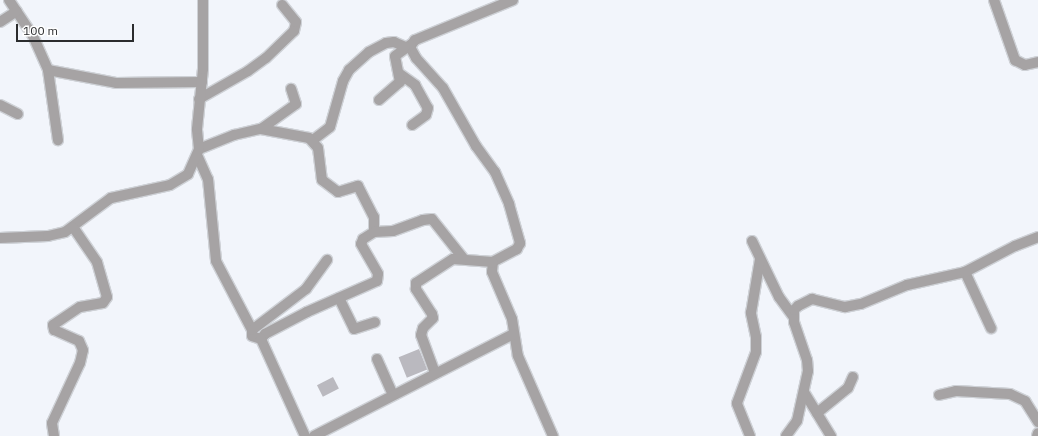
<!DOCTYPE html>
<style>
body{margin:0}
#map{position:relative;width:1038px;height:436px;overflow:hidden;background:#f2f5fb;font-family:"IBM Plex Sans",sans-serif}
div>[style]{position:absolute}
[style*='--x']{left:calc(var(--x)*1px);top:calc(var(--y)*1px);width:calc(var(--w)*1px);rotate:calc(var(--a)*1deg)}
.building>*{inset:0;background:#bab9bf;transform-origin:0 0}
.roads{filter:drop-shadow(1px 0 #ced1d6) drop-shadow(-1px 0 #ced1d6) drop-shadow(0 1px #ced1d6) drop-shadow(0 -1px #ced1d6)}
.minor>*{height:10px;margin:-5px;padding:0 5px;transform-origin:5px;border-radius:5px;background:#a6a3a4}
span{translate:-50% -50%;white-space:nowrap;text-align:center;line-height:1.15;-webkit-text-stroke:3px #fff;paint-order:stroke}
.scale{position:absolute;left:16px;top:24px;width:118px;height:18px;box-sizing:border-box;border:2px solid #2b2c2e;border-top:0;padding-left:5px;font-size:12px;line-height:14px;white-space:nowrap;color:#2b2c2e;-webkit-text-stroke:3px #fff;paint-order:stroke}
</style>
<div id="map">
<div class="building">
<i style="left:419px;top:349px;width:22px;height:22px;rotate:68deg"></i>
<i style="left:333px;top:377px;width:13px;height:18px;rotate:63deg"></i>
</div>
<div class="roads">
<div class="minor">
<i style="--x:9;--y:0;--w:43;--a:56.3"></i>
<i style="--x:33;--y:36;--w:37;--a:66"></i>
<i style="--x:48;--y:70;--w:71;--a:81.9"></i>
<i style="--x:513;--y:0;--w:106;--a:157.8"></i>
<i style="--x:415;--y:40;--w:9;--a:126"></i>
<i style="--x:410;--y:47;--w:13;--a:61"></i>
<i style="--x:416;--y:58;--w:40;--a:48"></i>
<i style="--x:443;--y:88;--w:67;--a:60.4"></i>
<i style="--x:476;--y:146;--w:32;--a:54"></i>
<i style="--x:495;--y:172;--w:35;--a:66"></i>
<i style="--x:509;--y:204;--w:41;--a:74.2"></i>
<i style="--x:520;--y:243;--w:7;--a:117"></i>
<i style="--x:517;--y:249;--w:27;--a:152"></i>
<i style="--x:493;--y:262;--w:10;--a:96"></i>
<i style="--x:492;--y:272;--w:51;--a:66.9"></i>
<i style="--x:512;--y:319;--w:37;--a:81"></i>
<i style="--x:518;--y:356;--w:87;--a:66.4"></i>
<i style="--x:994;--y:0;--w:64;--a:70.7"></i>
<i style="--x:1015;--y:60;--w:11;--a:27"></i>
<i style="--x:1025;--y:65;--w:13;--a:-13"></i>
<i style="--x:0;--y:22;--w:20;--a:-33"></i>
<i style="--x:48;--y:70;--w:69;--a:10.8"></i>
<i style="--x:116;--y:83;--w:86;--a:-0.7"></i>
<i style="--x:400;--y:74;--w:19;--a:36"></i>
<i style="--x:415;--y:85;--w:26;--a:61"></i>
<i style="--x:428;--y:108;--w:7;--a:106"></i>
<i style="--x:426;--y:115;--w:17;--a:144"></i>
<i style="--x:199;--y:99;--w:56;--a:-29.7"></i>
<i style="--x:248;--y:71;--w:22;--a:-36"></i>
<i style="--x:266;--y:58;--w:39;--a:-44"></i>
<i style="--x:294;--y:31;--w:9;--a:-77"></i>
<i style="--x:296;--y:22;--w:22;--a:-129"></i>
<i style="--x:379;--y:100;--w:28;--a:-41"></i>
<i style="--x:400;--y:82;--w:26;--a:-101"></i>
<i style="--x:395;--y:56;--w:19;--a:-36"></i>
<i style="--x:0;--y:105;--w:20;--a:27"></i>
<i style="--x:261;--y:129;--w:43;--a:-35.5"></i>
<i style="--x:296;--y:104;--w:16;--a:-108"></i>
<i style="--x:313;--y:140;--w:21;--a:-37"></i>
<i style="--x:330;--y:127;--w:48;--a:-74.2"></i>
<i style="--x:343;--y:81;--w:13;--a:-61"></i>
<i style="--x:349;--y:70;--w:27;--a:-42"></i>
<i style="--x:369;--y:52;--w:19;--a:-28"></i>
<i style="--x:386;--y:43;--w:8;--a:-7"></i>
<i style="--x:394;--y:42;--w:12;--a:24"></i>
<i style="--x:199;--y:149;--w:38;--a:-22"></i>
<i style="--x:234;--y:135;--w:28;--a:-13"></i>
<i style="--x:261;--y:129;--w:49;--a:10.6"></i>
<i style="--x:309;--y:138;--w:13;--a:48"></i>
<i style="--x:318;--y:148;--w:32;--a:83"></i>
<i style="--x:322;--y:180;--w:20;--a:37"></i>
<i style="--x:338;--y:192;--w:21;--a:-17"></i>
<i style="--x:358;--y:186;--w:35;--a:63"></i>
<i style="--x:374;--y:217;--w:15;--a:90"></i>
<i style="--x:374;--y:232;--w:13;--a:148"></i>
<i style="--x:363;--y:239;--w:5;--a:112"></i>
<i style="--x:361;--y:244;--w:34;--a:60"></i>
<i style="--x:378;--y:274;--w:7;--a:98"></i>
<i style="--x:377;--y:281;--w:77;--a:156.1"></i>
<i style="--x:307;--y:312;--w:47;--a:152.4"></i>
<i style="--x:265;--y:334;--w:6;--a:129"></i>
<i style="--x:261;--y:339;--w:107;--a:65.6"></i>
<i style="--x:198;--y:157;--w:24;--a:66"></i>
<i style="--x:208;--y:179;--w:82;--a:84.4"></i>
<i style="--x:216;--y:261;--w:78;--a:62.4"></i>
<i style="--x:374;--y:232;--w:19;--a:-3"></i>
<i style="--x:393;--y:231;--w:32;--a:-20"></i>
<i style="--x:423;--y:220;--w:9;--a:-6"></i>
<i style="--x:432;--y:219;--w:50;--a:51.5"></i>
<i style="--x:0;--y:238;--w:48;--a:-2.4"></i>
<i style="--x:48;--y:236;--w:17;--a:-13"></i>
<i style="--x:65;--y:232;--w:57;--a:-36.5"></i>
<i style="--x:111;--y:198;--w:60;--a:-12.4"></i>
<i style="--x:170;--y:185;--w:21;--a:-31"></i>
<i style="--x:188;--y:174;--w:27;--a:-66"></i>
<i style="--x:199;--y:149;--w:20;--a:-96"></i>
<i style="--x:197;--y:129;--w:60;--a:-84.3"></i>
<i style="--x:203;--y:69;--w:69;--a:-90"></i>
<i style="--x:752;--y:241;--w:62;--a:64.3"></i>
<i style="--x:779;--y:297;--w:24;--a:54"></i>
<i style="--x:965;--y:272;--w:62;--a:65.1"></i>
<i style="--x:339;--y:298;--w:34;--a:64"></i>
<i style="--x:354;--y:329;--w:22;--a:-18"></i>
<i style="--x:261;--y:339;--w:9;--a:-162"></i>
<i style="--x:252;--y:336;--w:6;--a:-90"></i>
<i style="--x:252;--y:330;--w:68;--a:-37.2"></i>
<i style="--x:306;--y:289;--w:36;--a:-54"></i>
<i style="--x:377;--y:359;--w:39;--a:66"></i>
<i style="--x:435;--y:373;--w:40;--a:-110.2"></i>
<i style="--x:421;--y:335;--w:7;--a:-74"></i>
<i style="--x:423;--y:328;--w:14;--a:-45"></i>
<i style="--x:433;--y:318;--w:4;--a:-104"></i>
<i style="--x:432;--y:314;--w:30;--a:-123"></i>
<i style="--x:416;--y:289;--w:6;--a:-90"></i>
<i style="--x:416;--y:283;--w:44;--a:-33"></i>
<i style="--x:453;--y:259;--w:40;--a:4.3"></i>
<i style="--x:804;--y:392;--w:52;--a:58.5"></i>
<i style="--x:939;--y:395;--w:17;--a:-13"></i>
<i style="--x:956;--y:391;--w:54;--a:3.2"></i>
<i style="--x:1010;--y:394;--w:17;--a:25"></i>
<i style="--x:1025;--y:401;--w:25;--a:58"></i>
<i style="--x:817;--y:413;--w:40;--a:-39"></i>
<i style="--x:848;--y:388;--w:12;--a:-66"></i>
<i style="--x:54;--y:436;--w:13;--a:-99"></i>
<i style="--x:52;--y:423;--w:66;--a:-65"></i>
<i style="--x:80;--y:363;--w:13;--a:-77"></i>
<i style="--x:83;--y:350;--w:10;--a:-114"></i>
<i style="--x:79;--y:341;--w:27;--a:-156"></i>
<i style="--x:54;--y:330;--w:5;--a:-101"></i>
<i style="--x:53;--y:325;--w:32;--a:-34"></i>
<i style="--x:80;--y:307;--w:23;--a:-10"></i>
<i style="--x:103;--y:303;--w:7;--a:-56"></i>
<i style="--x:107;--y:297;--w:36;--a:-106"></i>
<i style="--x:97;--y:262;--w:42;--a:-124.4"></i>
<i style="--x:314;--y:436;--w:224;--a:-27.1"></i>
<i style="--x:750;--y:436;--w:35;--a:-112"></i>
<i style="--x:737;--y:403;--w:54;--a:-69.6"></i>
<i style="--x:756;--y:352;--w:15;--a:-90"></i>
<i style="--x:756;--y:337;--w:25;--a:-102"></i>
<i style="--x:751;--y:313;--w:55;--a:-80.5"></i>
<i style="--x:786;--y:436;--w:19;--a:-54"></i>
<i style="--x:797;--y:421;--w:51;--a:-77.6"></i>
<i style="--x:808;--y:371;--w:11;--a:-95"></i>
<i style="--x:807;--y:360;--w:40;--a:-108.9"></i>
<i style="--x:794;--y:322;--w:12;--a:-90"></i>
<i style="--x:794;--y:310;--w:6;--a:-45"></i>
<i style="--x:798;--y:306;--w:16;--a:-27"></i>
<i style="--x:812;--y:299;--w:34;--a:14"></i>
<i style="--x:845;--y:307;--w:16;--a:-11"></i>
<i style="--x:861;--y:304;--w:50;--a:-22.4"></i>
<i style="--x:907;--y:285;--w:59;--a:-12.6"></i>
<i style="--x:965;--y:272;--w:56;--a:-27.5"></i>
<i style="--x:1015;--y:246;--w:25;--a:-21"></i>
<i style="--x:1037;--y:436;--w:3;--a:-72"></i>
</div>
</div>
<div class="scale">100 m</div>
</div>
